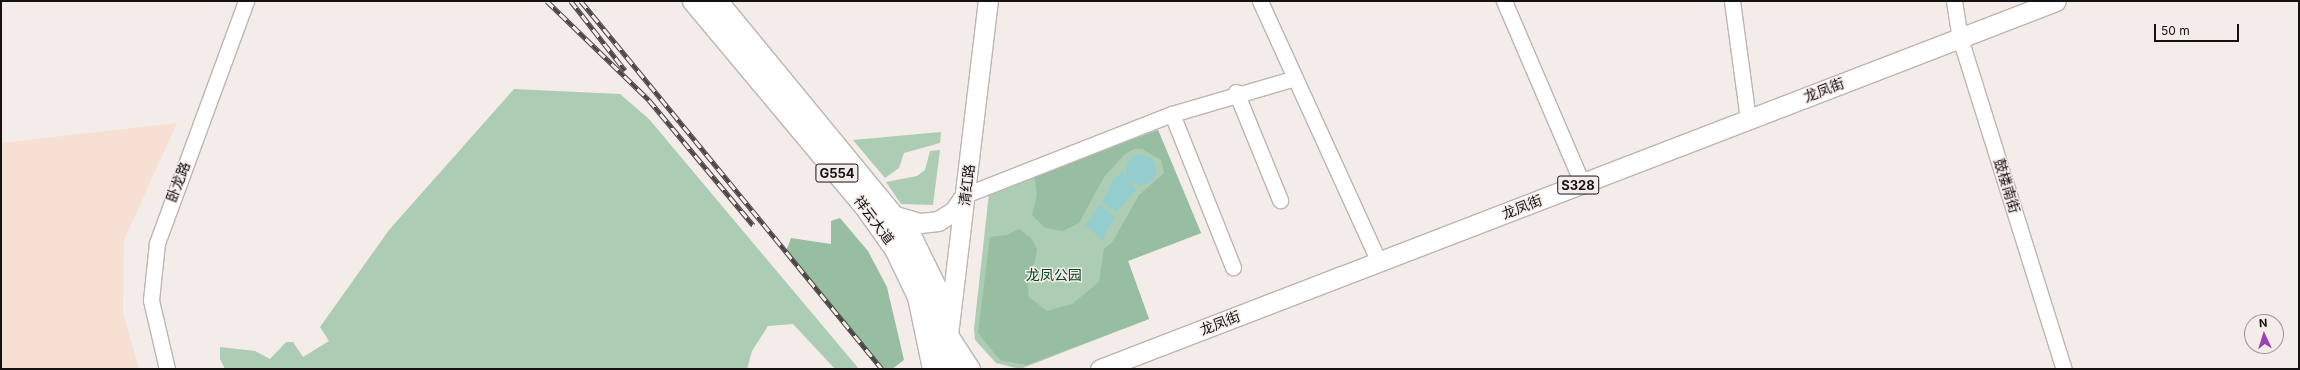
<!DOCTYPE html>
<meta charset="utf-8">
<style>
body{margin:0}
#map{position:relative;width:2300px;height:370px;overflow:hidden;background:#f4ece8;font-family:Inter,"Noto Sans SC",sans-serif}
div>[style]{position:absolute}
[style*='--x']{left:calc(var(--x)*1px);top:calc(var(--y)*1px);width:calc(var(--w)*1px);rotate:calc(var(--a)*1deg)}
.industrial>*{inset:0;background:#f6dfd3}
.green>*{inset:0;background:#acccb4}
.forest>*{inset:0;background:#97bea1}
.water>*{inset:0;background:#94cdcd}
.round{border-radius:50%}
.roads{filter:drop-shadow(1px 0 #bcb5b2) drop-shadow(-1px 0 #bcb5b2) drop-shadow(0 1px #bcb5b2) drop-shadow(0 -1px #bcb5b2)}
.minor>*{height:15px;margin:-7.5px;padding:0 7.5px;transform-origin:7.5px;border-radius:7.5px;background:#fff}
.major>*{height:19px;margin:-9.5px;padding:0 9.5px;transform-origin:9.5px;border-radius:9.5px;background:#fff}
.highway>*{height:22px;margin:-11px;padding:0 11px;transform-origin:11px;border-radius:11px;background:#fff}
.rail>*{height:4.5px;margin-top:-2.25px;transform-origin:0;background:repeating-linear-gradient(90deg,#f4ece8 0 9px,#494543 0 18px);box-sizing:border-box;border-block:1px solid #494543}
span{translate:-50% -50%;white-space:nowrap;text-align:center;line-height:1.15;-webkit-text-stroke:3px #f4ece8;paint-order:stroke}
.shield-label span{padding:1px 3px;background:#f4ece8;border:1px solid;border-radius:3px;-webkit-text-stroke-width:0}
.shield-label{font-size:13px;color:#151311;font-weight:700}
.street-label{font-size:14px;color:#151311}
.park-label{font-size:14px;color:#064a26}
.frame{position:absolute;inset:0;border:2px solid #151311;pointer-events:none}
.north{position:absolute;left:2244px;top:314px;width:40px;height:40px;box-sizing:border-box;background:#f4ece8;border:1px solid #9b9592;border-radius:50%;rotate:356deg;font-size:11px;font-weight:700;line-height:16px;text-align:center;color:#151311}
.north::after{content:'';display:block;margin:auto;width:14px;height:18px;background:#9b43af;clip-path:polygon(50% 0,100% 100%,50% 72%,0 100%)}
.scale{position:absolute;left:2154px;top:24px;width:85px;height:18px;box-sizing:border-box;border:2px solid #151311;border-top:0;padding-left:5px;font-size:12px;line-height:14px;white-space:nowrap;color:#151311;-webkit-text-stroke:3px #f4ece8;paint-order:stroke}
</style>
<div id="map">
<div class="industrial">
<i style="clip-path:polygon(177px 123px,124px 240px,123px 313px,139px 369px,1px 369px,1px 143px)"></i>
</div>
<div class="green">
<i style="clip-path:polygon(514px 89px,620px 94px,649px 119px,859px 369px,835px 369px,793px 324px,768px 326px,752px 351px,747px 369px,225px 369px,220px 359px,220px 347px,255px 351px,270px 359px,286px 342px,293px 342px,303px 357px,329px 341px,320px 327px,389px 230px)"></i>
<i style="clip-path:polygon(1158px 130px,1201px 233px,1128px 261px,1149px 319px,1020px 369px,996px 363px,975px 340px,974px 329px,989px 193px)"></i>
<i style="clip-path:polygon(941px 132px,940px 143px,904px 153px,899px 168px,885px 178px,853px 140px)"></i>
<i style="clip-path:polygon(940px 150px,933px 205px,901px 204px,886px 182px,917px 176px,925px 170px,930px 151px)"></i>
</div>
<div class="forest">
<i style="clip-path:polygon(1158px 130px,1201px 233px,1128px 261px,1149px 319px,1027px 365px,1000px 360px,978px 333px,990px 237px,1007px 235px,1019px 229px,1031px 238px,1037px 249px,1035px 262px,1027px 273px,1029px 297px,1047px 311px,1072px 304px,1099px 282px,1104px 249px,1113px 241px,1139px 195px,1164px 173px,1161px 160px,1142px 149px,1134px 149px,1124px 155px,1104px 177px,1079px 223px,1063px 231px,1045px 228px,1032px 215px,1037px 194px,1034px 176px)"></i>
<i style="clip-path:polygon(840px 218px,868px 251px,887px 287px,904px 360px,892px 369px,879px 369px,785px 254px,791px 238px,831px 244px,831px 221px)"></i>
</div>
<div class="water">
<i class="round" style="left:1126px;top:155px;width:30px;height:30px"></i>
<i style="clip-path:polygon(1123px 171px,1136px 190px,1116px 212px,1102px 202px,1114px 179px)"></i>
<i style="clip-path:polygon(1100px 205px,1115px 217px,1102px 240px,1085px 225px)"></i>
</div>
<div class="roads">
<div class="minor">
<i style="--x:1260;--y:1;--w:287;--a:65.5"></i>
<i style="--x:1504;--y:1;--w:198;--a:66.8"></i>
<i style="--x:1732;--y:1;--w:120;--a:82.3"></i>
<i style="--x:1954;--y:1;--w:37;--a:81"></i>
<i style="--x:1960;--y:38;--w:347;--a:72.6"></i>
<i style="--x:1236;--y:92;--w:117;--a:67.8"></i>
<i style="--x:1172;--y:114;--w:165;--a:68.3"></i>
<i style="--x:965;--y:195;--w:222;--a:-21.4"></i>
<i style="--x:1172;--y:114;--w:128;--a:-16.3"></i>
<i style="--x:167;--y:369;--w:71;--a:-103.1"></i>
<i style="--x:151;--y:300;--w:57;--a:-84"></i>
<i style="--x:157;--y:243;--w:258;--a:-69.8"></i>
</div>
<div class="major">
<i style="--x:895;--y:216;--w:26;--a:16"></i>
<i style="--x:920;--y:223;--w:18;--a:-6"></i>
<i style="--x:938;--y:221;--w:19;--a:-32"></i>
<i style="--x:954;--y:211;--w:19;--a:-55"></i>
<i style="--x:948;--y:335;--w:336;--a:-83.2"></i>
<i style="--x:950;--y:338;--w:37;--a:57"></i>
<i style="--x:1100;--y:369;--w:1024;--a:-21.05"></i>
</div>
<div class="highway">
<i style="--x:694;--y:1;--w:265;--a:50.1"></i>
<i style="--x:864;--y:204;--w:55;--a:54.6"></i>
<i style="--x:896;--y:249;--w:53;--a:64.4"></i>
<i style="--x:919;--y:297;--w:74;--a:78.2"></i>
<i style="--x:716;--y:1;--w:307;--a:50.6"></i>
<i style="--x:911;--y:238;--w:59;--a:63.9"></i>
<i style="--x:937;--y:291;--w:79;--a:79.1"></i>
</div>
</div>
<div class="rail">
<i style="--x:547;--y:1;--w:142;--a:44.1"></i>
<i style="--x:649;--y:100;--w:163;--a:50.2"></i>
<i style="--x:571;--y:1;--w:88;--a:52"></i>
<i style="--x:581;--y:1;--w:475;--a:50.7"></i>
</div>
<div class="shield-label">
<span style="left:837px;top:173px">G554</span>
<span style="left:1578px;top:185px">S328</span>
</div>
<div class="street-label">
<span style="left:1824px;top:90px;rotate:-21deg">龙凤街</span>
<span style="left:178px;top:182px;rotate:-69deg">卧龙路</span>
<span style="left:967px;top:185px;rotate:-83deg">清红路</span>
<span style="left:2007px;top:186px;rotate:73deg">鼓楼南街</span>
<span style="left:1522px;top:207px;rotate:-21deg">龙凤街</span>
<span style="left:874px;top:220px;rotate:53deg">祥云大道</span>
<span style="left:1220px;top:323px;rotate:-21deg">龙凤街</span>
</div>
<div class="park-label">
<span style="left:1054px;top:275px">龙凤公园</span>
</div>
<div class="frame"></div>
<div class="north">N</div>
<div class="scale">50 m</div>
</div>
